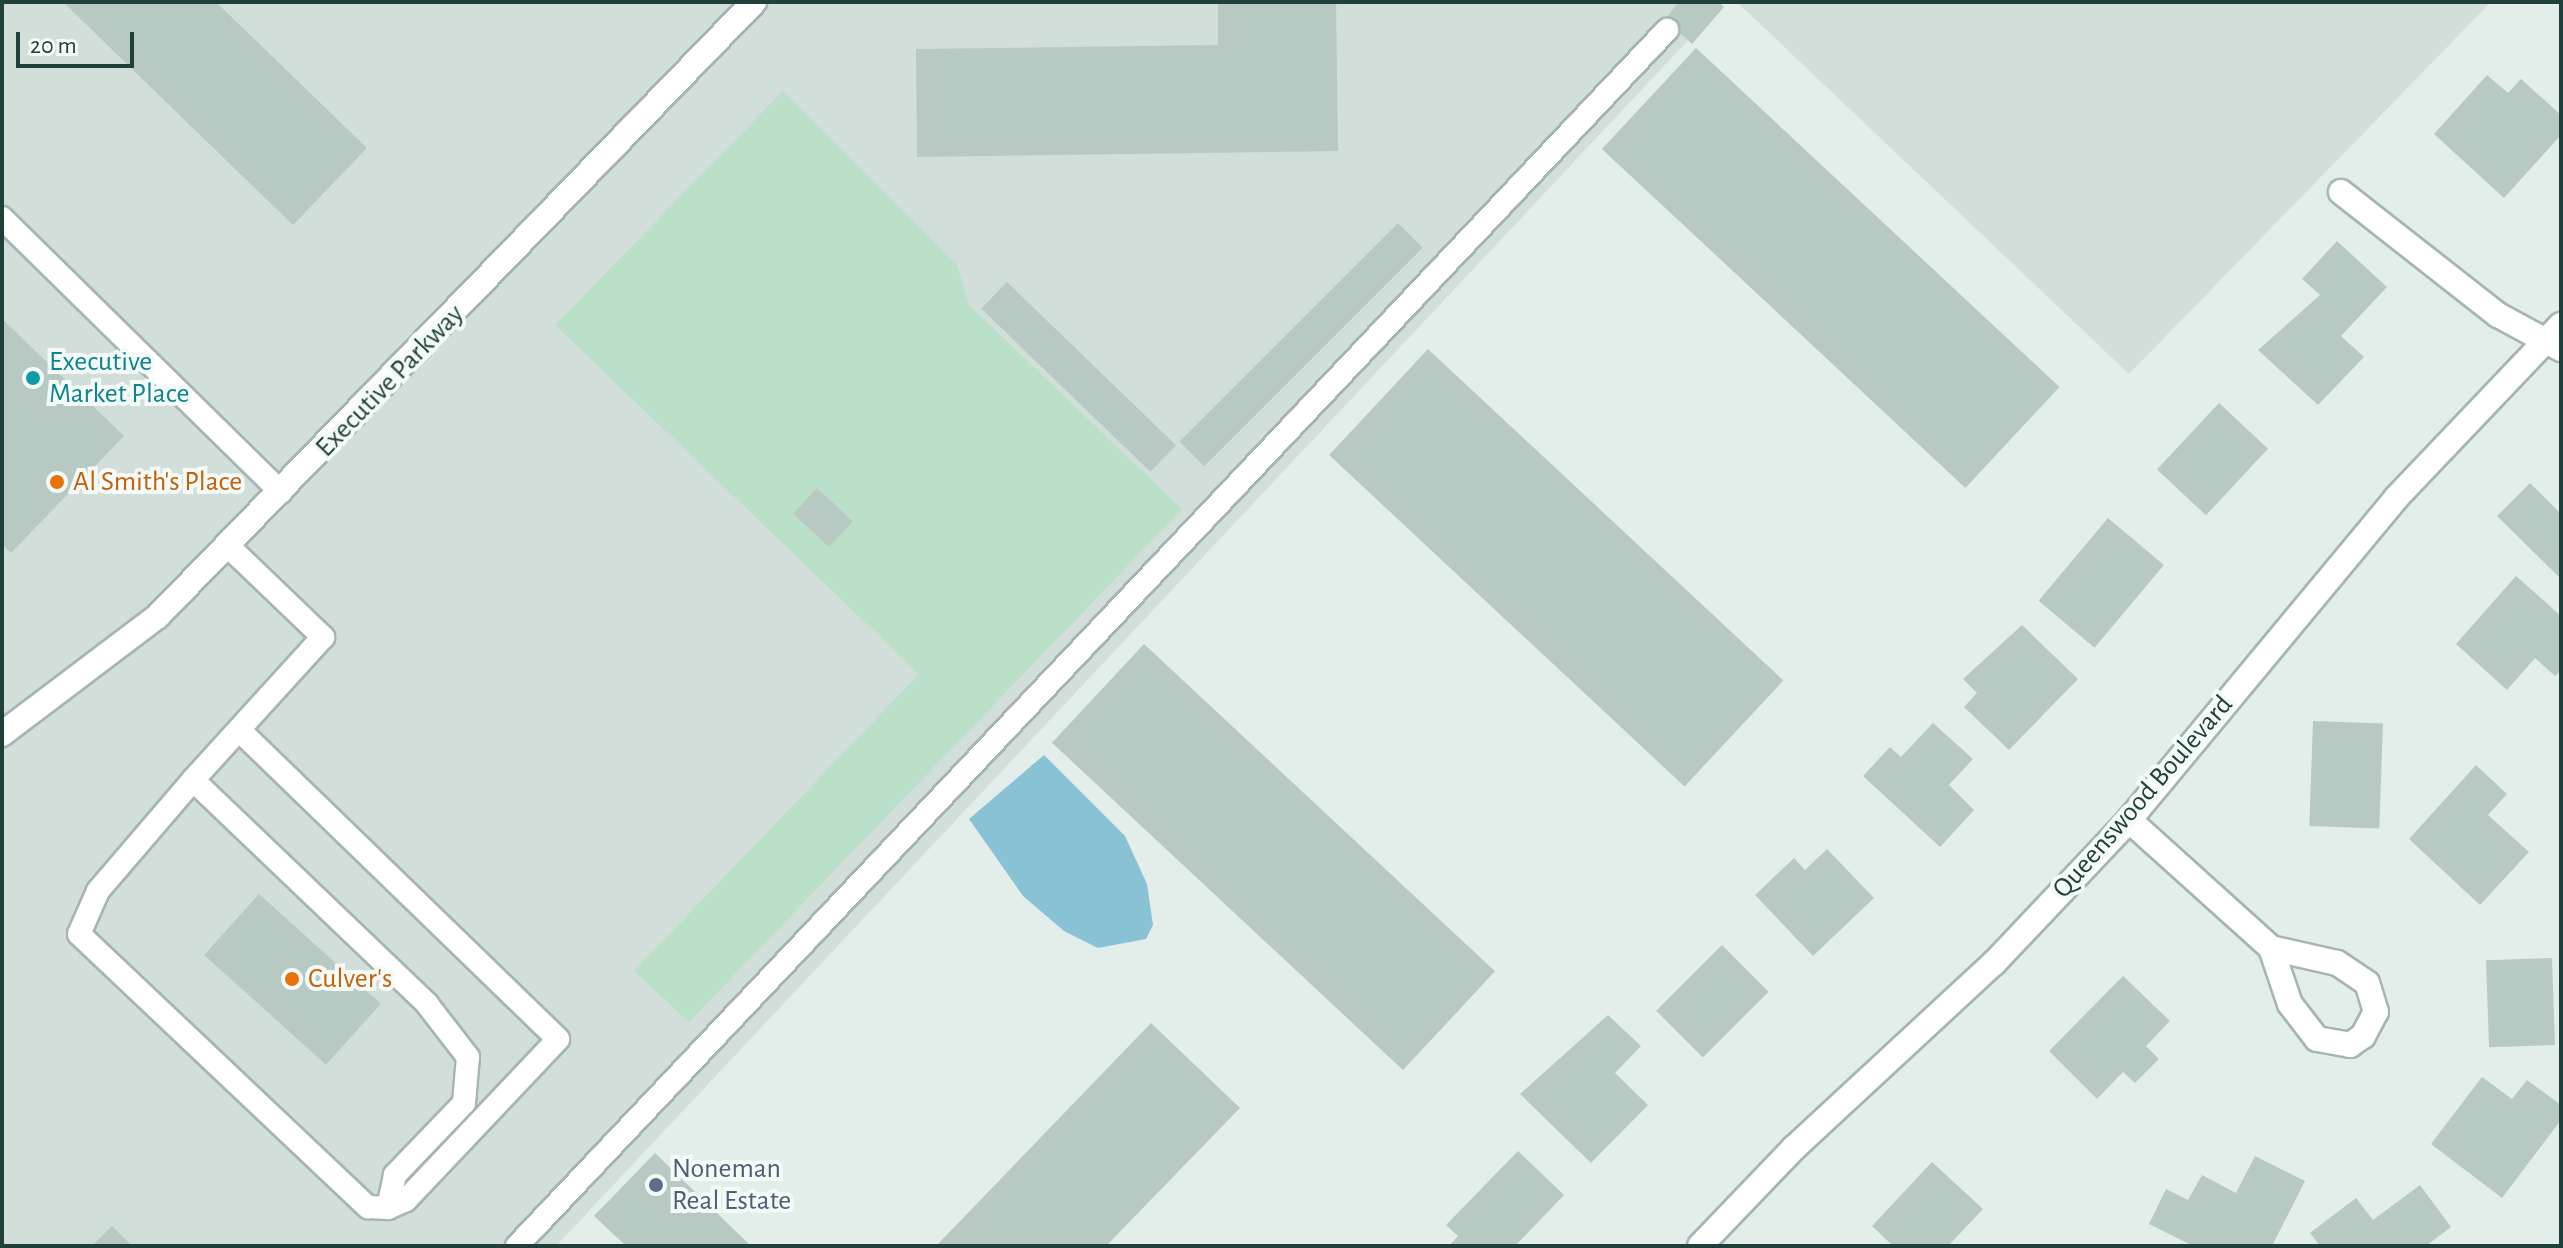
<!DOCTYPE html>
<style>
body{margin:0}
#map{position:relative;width:2563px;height:1248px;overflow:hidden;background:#e3eeea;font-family:"Alegreya Sans",sans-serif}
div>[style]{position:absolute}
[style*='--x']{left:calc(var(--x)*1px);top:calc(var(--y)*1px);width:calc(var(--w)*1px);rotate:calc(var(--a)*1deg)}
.built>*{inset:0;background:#d1ded9}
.green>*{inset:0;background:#bbe0c9}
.water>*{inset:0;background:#89c1d5}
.building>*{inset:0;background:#b8c9c4;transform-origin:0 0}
.roads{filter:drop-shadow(2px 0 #a5b6b2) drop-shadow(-2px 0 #a5b6b2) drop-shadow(0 2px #a5b6b2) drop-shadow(0 -2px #a5b6b2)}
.lane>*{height:22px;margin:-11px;padding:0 11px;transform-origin:11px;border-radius:11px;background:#fff}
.street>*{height:24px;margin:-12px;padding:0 12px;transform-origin:12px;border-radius:12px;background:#fff}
.secondary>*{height:24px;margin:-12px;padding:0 12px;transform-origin:12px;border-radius:12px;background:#fff}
.dots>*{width:22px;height:22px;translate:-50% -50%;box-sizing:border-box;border:4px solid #f4faf8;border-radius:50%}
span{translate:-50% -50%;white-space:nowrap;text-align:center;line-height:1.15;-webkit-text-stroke:8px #f4faf8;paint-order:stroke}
.culture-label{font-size:28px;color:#0d838f}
.left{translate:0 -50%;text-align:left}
.street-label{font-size:28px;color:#22403b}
.food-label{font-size:28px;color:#c56008}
.service-label{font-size:28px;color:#4e5e75}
.frame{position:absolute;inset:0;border:4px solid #22403b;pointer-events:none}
.scale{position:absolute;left:16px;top:32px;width:118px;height:36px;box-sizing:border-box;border:4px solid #22403b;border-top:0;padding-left:10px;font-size:24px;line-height:28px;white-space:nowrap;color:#22403b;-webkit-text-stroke:6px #f4faf8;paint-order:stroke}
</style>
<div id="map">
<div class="built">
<i style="clip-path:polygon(2px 2px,1724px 2px,556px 1246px,2px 1246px)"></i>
<i style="clip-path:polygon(1737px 2px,2491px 2px,2129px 374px)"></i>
</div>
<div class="green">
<i style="clip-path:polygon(783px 91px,957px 264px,969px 305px,1182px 509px,689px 1022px,634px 971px,919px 674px,555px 325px)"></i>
</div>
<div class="water">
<i style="clip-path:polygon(1044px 755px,1125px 836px,1147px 884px,1153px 925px,1146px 939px,1098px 948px,1064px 931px,1023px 896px,969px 819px)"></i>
</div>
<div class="building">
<i style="clip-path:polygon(63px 2px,216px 2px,367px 148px,293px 225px)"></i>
<i style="clip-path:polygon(1218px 2px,1336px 2px,1338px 151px,917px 157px,916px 49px,1218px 45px)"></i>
<i style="clip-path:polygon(1679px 2px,1718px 2px,1724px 7px,1692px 44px,1665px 19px)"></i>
<i style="left:1696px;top:48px;width:497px;height:138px;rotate:43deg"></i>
<i style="clip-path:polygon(2487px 75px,2508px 93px,2521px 79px,2561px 115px,2561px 135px,2504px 198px,2434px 134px)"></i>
<i style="left:1398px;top:223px;width:35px;height:309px;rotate:45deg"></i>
<i style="clip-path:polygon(2337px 241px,2387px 287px,2341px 336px,2364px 357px,2318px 405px,2258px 350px,2320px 295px,2302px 279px)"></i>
<i style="left:1007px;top:282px;width:235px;height:37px;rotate:44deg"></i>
<i style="clip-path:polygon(2px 319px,124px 436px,11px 553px,2px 544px)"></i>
<i style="left:1428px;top:349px;width:486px;height:145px;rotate:43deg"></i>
<i style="left:2219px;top:403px;width:67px;height:91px;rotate:43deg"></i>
<i style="clip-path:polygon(2530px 483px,2561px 514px,2561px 579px,2497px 516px)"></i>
<i style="left:817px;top:488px;width:49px;height:35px;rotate:43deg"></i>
<i style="left:2108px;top:518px;width:73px;height:108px;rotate:40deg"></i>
<i style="clip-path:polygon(2516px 576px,2561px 616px,2561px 670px,2555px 676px,2535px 658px,2507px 690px,2456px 644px)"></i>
<i style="clip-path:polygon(2022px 625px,2078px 679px,2009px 750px,1964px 707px,1977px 693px,1963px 679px)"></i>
<i style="left:1144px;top:644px;width:480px;height:135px;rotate:43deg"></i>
<i style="left:2313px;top:721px;width:70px;height:105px;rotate:2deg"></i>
<i style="clip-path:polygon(1933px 723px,1973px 759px,1949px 785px,1974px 810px,1940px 847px,1863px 776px,1890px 747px,1901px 757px)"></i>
<i style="clip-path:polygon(2476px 765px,2507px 794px,2488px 815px,2529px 852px,2480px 905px,2409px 839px)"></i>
<i style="clip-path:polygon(1827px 849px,1874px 898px,1813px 956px,1755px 895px,1794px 858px,1805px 870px)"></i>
<i style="left:259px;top:894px;width:164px;height:82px;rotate:42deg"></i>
<i style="left:1722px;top:945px;width:66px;height:93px;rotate:45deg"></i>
<i style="left:2552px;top:958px;width:87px;height:66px;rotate:88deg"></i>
<i style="clip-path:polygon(2123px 976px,2170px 1021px,2146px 1046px,2159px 1059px,2135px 1083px,2123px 1072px,2097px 1099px,2049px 1051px)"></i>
<i style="clip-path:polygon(1608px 1015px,1641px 1046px,1615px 1073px,1648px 1105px,1591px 1163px,1520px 1094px)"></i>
<i style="clip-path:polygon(1151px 1023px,1240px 1108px,1106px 1246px,936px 1246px)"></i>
<i style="clip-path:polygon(2482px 1077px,2512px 1099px,2527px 1080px,2561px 1105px,2561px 1120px,2502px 1198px,2431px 1144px)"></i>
<i style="clip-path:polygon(1518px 1151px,1564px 1195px,1515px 1246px,1449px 1246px,1458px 1236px,1446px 1225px)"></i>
<i style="clip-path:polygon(655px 1153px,751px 1246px,626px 1246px,594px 1216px)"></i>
<i style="clip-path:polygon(2255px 1156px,2305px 1181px,2272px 1246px,2193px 1246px,2149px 1224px,2166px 1189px,2188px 1200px,2202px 1175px,2236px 1193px)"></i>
<i style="clip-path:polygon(1932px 1162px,1983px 1209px,1948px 1246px,1893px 1246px,1872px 1226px)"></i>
<i style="clip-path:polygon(2420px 1185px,2451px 1227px,2426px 1246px,2320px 1246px,2310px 1233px,2356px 1198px,2373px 1220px)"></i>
<i style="clip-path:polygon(112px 1226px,132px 1246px,92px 1246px)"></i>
</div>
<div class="roads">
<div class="lane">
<i style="--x:2;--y:218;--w:391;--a:44.5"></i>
<i style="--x:228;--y:546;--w:132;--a:43.8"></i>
<i style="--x:323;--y:637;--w:193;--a:132.3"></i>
<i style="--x:193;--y:780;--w:146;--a:130.6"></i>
<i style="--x:98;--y:891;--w:47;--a:113.8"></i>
<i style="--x:79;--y:934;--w:398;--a:43.4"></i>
<i style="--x:368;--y:1207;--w:20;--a:3"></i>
<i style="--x:388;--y:1208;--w:20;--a:-24"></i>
<i style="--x:406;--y:1200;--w:221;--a:-46.6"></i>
<i style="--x:558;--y:1039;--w:444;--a:-135.9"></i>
<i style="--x:193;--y:780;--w:324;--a:43.7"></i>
<i style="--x:427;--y:1004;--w:67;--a:52.3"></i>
<i style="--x:468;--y:1057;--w:46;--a:95"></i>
<i style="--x:464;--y:1103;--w:100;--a:133.8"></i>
<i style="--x:395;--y:1175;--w:34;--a:102"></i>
<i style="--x:517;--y:1246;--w:1674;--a:-46.6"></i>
</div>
<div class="street">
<i style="--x:2341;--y:192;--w:199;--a:38.1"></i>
<i style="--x:2498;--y:315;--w:72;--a:28.4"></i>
<i style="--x:2129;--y:820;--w:191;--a:42"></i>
<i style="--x:2271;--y:948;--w:59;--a:71.3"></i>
<i style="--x:2290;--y:1004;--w:44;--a:52.4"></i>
<i style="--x:2317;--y:1039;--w:34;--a:10"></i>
<i style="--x:2350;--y:1045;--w:16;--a:-35"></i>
<i style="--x:2363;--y:1036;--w:27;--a:-62"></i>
<i style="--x:2376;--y:1012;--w:30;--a:-107"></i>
<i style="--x:2367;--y:983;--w:36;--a:-146"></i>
<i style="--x:2337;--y:963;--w:68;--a:-167.2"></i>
<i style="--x:1700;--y:1246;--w:136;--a:-46.2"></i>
<i style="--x:1794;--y:1148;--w:272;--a:-42.8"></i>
<i style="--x:1994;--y:963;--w:197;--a:-46.6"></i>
<i style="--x:2129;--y:820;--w:418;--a:-50.3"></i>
<i style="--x:2396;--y:498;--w:239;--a:-46.4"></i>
</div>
<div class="secondary">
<i style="--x:2;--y:734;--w:196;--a:-37.1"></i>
<i style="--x:158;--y:616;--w:856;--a:-45.85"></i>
</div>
</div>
<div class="dots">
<i style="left:33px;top:378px;background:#0f9aa8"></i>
<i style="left:57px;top:482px;background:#e8710a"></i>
<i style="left:292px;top:979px;background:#e8710a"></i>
<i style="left:656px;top:1185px;background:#5c6f8a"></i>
</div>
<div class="culture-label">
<span class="left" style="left:49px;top:378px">Executive<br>Market Place</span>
</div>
<div class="street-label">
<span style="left:390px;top:381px;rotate:-46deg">Executive Parkway</span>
<span style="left:2143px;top:797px;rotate:-49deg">Queenswood Boulevard</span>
</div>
<div class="food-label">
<span class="left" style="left:73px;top:482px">Al Smith's Place</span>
<span class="left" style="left:308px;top:979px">Culver's</span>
</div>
<div class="service-label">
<span class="left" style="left:672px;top:1185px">Noneman<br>Real Estate</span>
</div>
<div class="frame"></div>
<div class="scale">20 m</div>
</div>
